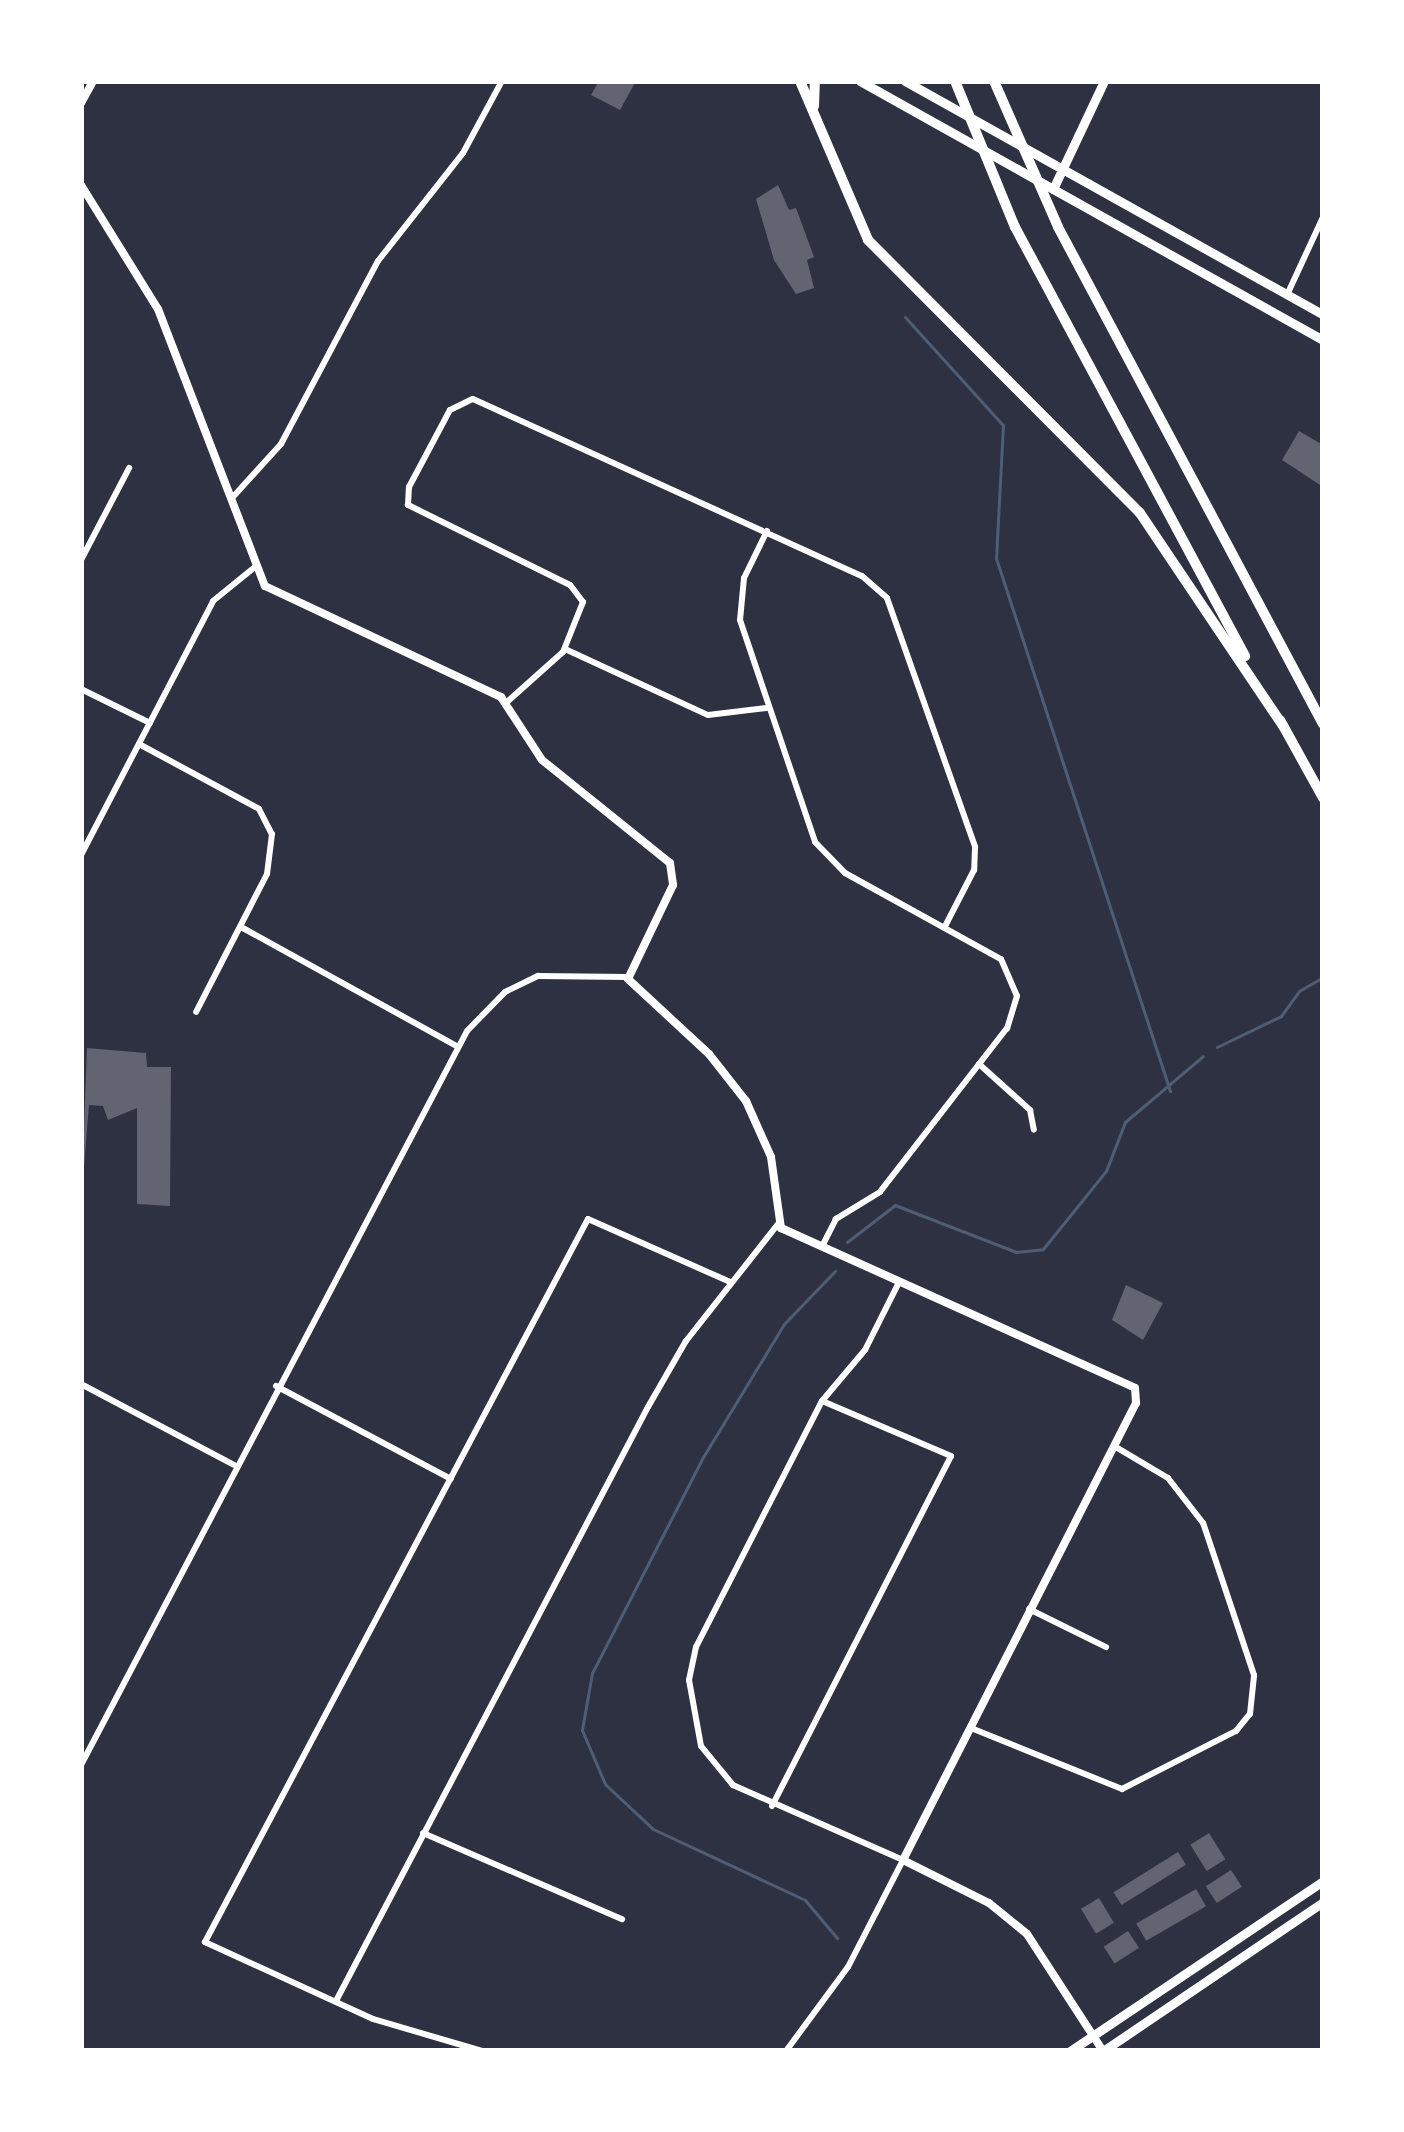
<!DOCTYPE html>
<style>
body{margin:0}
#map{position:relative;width:1404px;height:2132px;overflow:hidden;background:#2d3142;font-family:Helvetica,sans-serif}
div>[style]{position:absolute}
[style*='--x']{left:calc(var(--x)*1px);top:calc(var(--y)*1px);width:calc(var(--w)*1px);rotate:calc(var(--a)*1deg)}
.stream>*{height:3px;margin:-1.5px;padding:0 1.5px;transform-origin:1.5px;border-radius:1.5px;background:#4f5d75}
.building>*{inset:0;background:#626471;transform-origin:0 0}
.minor>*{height:6px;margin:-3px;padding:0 3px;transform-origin:3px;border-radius:3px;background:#fff}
.tertiary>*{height:8px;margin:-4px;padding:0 4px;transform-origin:4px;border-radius:4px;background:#fff}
.primary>*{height:9px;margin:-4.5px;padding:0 4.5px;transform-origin:4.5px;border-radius:4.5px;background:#fff}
.motorway>*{height:10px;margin:-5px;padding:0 5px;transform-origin:5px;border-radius:5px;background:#fff}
span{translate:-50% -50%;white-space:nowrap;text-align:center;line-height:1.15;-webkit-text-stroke:12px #fff;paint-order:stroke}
.frame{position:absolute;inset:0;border:84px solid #fff;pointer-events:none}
</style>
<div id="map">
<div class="stream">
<i style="--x:905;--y:317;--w:146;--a:47.8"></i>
<i style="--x:1003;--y:425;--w:133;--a:93"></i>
<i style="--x:996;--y:558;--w:561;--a:71.92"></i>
<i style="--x:1217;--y:1047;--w:71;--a:-25.8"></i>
<i style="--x:1281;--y:1016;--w:31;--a:-54"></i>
<i style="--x:1299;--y:991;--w:28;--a:-30"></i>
<i style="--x:847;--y:1242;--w:61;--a:-37.6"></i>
<i style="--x:895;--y:1205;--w:130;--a:21.2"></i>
<i style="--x:1016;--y:1252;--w:27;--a:-6"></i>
<i style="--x:1043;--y:1249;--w:100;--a:-51.1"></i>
<i style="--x:1106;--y:1171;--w:53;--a:-68.8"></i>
<i style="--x:1125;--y:1122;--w:102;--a:-40.2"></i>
<i style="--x:835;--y:1271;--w:74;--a:133.9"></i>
<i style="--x:784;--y:1324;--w:158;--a:121.3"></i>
<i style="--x:702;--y:1459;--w:241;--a:117.2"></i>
<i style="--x:592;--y:1673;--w:58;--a:100"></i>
<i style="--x:582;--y:1730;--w:59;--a:66.9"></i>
<i style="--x:605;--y:1784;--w:66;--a:43.2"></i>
<i style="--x:653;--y:1829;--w:168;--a:25"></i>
<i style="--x:805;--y:1900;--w:50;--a:49.9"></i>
</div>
<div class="building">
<i style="clip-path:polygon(599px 81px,636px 81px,620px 110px,591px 95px)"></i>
<i style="clip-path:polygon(778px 185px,789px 210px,796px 208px,814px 257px,807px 260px,814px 288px,796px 294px,774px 260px,756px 199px)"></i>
<i style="clip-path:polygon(1299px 431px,1323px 445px,1323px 487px,1282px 460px)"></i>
<i style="clip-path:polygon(87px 1048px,146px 1053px,147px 1067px,171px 1067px,170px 1206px,137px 1204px,137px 1108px,108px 1120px,103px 1106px,89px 1105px,81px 1204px)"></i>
<i style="clip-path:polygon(1126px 1285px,1163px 1303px,1143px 1340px,1112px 1320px)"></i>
<i style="left:1209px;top:1833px;width:31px;height:22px;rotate:58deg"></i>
<i style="left:1178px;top:1852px;width:15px;height:76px;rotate:58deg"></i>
<i style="left:1231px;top:1870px;width:20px;height:30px;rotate:57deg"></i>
<i style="left:1196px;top:1889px;width:20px;height:69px;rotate:60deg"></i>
<i style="left:1099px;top:1898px;width:29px;height:21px;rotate:59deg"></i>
<i style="left:1128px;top:1931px;width:20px;height:29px;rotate:57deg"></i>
</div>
<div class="minor">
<i style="--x:1287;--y:295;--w:86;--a:-65.2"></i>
<i style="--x:232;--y:498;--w:73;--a:-47.8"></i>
<i style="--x:281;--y:444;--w:207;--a:-62.1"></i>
<i style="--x:378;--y:261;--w:137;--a:-51.8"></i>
<i style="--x:463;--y:153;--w:82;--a:-61.6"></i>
<i style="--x:767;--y:531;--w:52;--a:116.1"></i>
<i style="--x:744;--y:578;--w:42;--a:95.4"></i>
<i style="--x:740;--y:620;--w:234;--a:71.3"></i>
<i style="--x:815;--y:842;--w:43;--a:45.9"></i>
<i style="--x:845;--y:873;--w:178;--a:28.9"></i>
<i style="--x:1001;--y:959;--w:40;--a:66.6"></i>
<i style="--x:1017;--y:996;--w:34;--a:107"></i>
<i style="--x:1007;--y:1028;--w:207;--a:127.8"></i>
<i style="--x:880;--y:1192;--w:52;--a:148.5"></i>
<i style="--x:836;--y:1219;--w:30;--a:117"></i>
<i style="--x:81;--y:560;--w:104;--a:-62.4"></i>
<i style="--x:565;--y:649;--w:157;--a:24.8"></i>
<i style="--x:708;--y:715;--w:59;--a:-6.8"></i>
<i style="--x:81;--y:689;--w:77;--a:26.2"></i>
<i style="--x:507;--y:702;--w:75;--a:-41.8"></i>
<i style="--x:563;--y:652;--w:54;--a:-68.2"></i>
<i style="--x:583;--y:602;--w:21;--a:-127"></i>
<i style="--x:570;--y:585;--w:181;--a:-153.7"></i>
<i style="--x:408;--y:505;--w:18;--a:-87"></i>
<i style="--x:409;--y:487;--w:87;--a:-62"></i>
<i style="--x:450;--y:410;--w:25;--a:-26"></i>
<i style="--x:473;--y:399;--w:427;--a:24.5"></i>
<i style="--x:862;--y:576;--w:33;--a:41"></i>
<i style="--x:887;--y:598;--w:264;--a:70.5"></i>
<i style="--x:975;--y:847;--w:23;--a:92"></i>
<i style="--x:974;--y:870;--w:65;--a:117.3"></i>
<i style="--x:139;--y:744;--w:136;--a:28.4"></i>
<i style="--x:259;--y:809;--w:28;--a:63"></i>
<i style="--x:272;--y:834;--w:40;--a:97.1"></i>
<i style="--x:267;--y:874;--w:155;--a:117.2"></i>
<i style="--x:81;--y:855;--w:286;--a:-62.5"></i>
<i style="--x:213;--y:601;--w:55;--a:-39.1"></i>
<i style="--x:241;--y:927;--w:248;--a:28.9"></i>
<i style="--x:979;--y:1064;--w:69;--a:42"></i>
<i style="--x:1030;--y:1110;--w:20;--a:79"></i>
<i style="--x:81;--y:1384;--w:173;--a:27.9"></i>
<i style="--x:276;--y:1386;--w:198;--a:28"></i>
<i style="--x:1029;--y:1609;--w:86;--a:26.3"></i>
<i style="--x:971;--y:1728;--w:163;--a:22"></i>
<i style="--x:1122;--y:1789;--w:128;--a:-27"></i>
<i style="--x:1236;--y:1731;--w:22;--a:-51"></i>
<i style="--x:1250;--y:1714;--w:39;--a:-84"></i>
<i style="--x:1254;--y:1675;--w:160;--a:-108.5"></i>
<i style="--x:1203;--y:1523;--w:57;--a:-127.9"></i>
<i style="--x:1168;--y:1478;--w:63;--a:-149.3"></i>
<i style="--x:81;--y:1765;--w:829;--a:-62.26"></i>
<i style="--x:467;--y:1031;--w:54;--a:-45.7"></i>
<i style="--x:505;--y:992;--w:37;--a:-26"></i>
<i style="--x:538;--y:976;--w:89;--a:0.6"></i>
<i style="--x:772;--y:1806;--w:393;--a:-62.9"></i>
<i style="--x:951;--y:1456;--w:140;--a:-156.9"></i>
<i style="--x:423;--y:1833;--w:217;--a:23.4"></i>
<i style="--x:336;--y:2001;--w:671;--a:-62.29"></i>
<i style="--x:648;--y:1407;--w:76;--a:-60.1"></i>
<i style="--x:686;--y:1341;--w:149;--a:-51.8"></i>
<i style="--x:482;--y:2051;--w:114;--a:-163.6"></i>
<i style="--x:373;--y:2019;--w:185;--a:-155.4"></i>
<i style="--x:205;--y:1942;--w:818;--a:-62.09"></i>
<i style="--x:588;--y:1219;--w:155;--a:23.9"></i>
<i style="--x:786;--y:2051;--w:104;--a:-53.6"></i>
<i style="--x:848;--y:1967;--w:120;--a:-62.8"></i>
<i style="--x:903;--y:1860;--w:186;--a:-156.2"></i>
<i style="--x:733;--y:1785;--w:50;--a:-129.4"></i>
<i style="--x:701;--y:1746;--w:67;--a:-100.3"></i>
<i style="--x:689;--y:1680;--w:34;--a:-78"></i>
<i style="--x:696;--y:1647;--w:276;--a:-62.9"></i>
<i style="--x:822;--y:1401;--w:67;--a:-49.9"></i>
<i style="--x:865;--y:1350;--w:76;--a:-63.4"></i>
</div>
<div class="tertiary">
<i style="--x:81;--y:103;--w:25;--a:-61"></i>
<i style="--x:81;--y:185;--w:146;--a:58.2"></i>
<i style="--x:158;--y:309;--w:297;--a:68.9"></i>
<i style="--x:265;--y:586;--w:261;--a:25.2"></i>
<i style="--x:501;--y:697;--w:75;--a:56.9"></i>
<i style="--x:542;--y:760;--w:164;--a:38.8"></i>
<i style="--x:670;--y:863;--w:22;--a:82"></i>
<i style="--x:673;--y:885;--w:104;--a:115.6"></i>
<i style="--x:628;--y:979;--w:110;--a:42.8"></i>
<i style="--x:709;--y:1054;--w:60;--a:51.8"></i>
<i style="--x:746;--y:1101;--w:61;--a:65.9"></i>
<i style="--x:771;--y:1157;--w:72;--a:82"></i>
<i style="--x:781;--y:1228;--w:388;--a:24.3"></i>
<i style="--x:1135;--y:1388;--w:15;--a:86"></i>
<i style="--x:1136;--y:1403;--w:513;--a:117.01"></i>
<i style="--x:903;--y:1860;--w:96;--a:26.6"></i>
<i style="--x:989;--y:1903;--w:49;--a:39.2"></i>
<i style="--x:1027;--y:1934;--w:140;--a:57"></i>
</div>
<div class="primary">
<i style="--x:860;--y:81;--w:531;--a:29.22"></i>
<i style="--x:905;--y:81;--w:479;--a:29.2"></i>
<i style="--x:1053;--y:189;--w:119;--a:-64.7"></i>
<i style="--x:1070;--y:2051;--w:305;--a:-33.9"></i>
<i style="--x:1103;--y:2051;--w:266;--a:-34.1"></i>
</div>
<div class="motorway">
<i style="--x:800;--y:81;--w:173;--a:66.8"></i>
<i style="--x:868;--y:240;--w:385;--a:45.1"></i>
<i style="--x:1140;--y:513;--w:257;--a:56.1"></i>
<i style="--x:955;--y:81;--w:158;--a:67.7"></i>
<i style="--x:1015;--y:227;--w:487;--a:61.8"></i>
<i style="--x:994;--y:81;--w:159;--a:66.3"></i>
<i style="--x:1058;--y:227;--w:563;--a:61.93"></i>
<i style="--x:814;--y:106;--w:25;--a:-88"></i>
<i style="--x:1280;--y:720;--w:89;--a:61.1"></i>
</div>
<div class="frame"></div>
</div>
